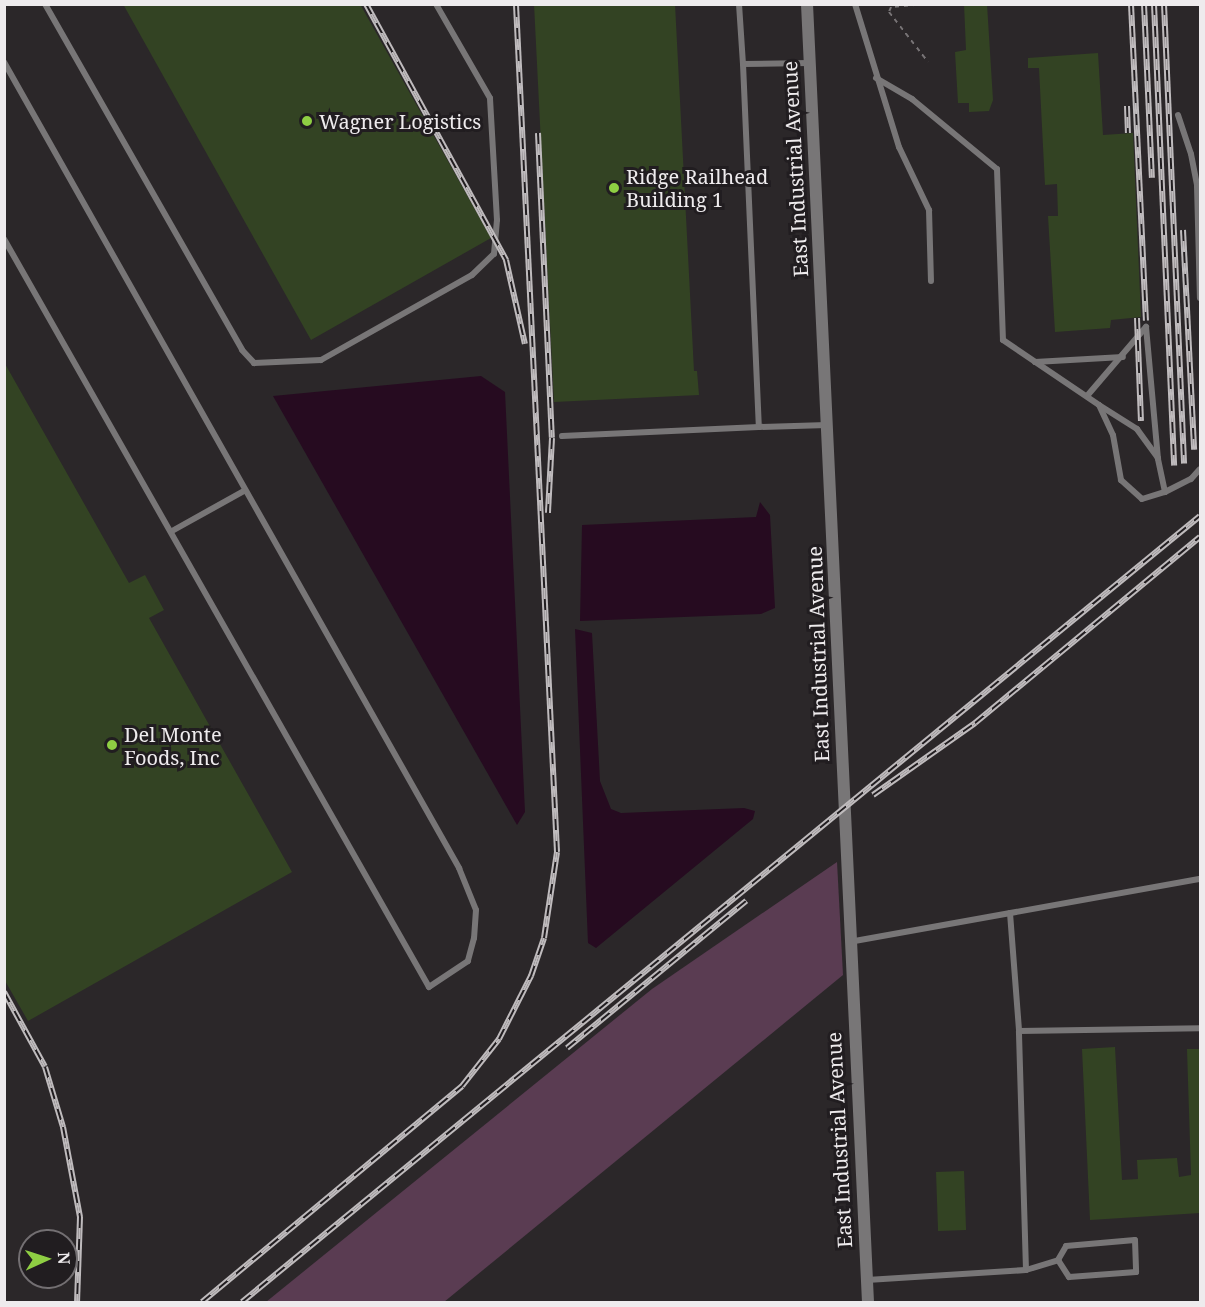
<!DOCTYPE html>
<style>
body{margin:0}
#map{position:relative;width:1205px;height:1307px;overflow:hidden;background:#2b2729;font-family:"Noto Serif",serif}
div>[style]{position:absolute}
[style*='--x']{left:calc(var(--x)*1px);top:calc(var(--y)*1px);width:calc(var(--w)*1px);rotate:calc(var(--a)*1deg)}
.green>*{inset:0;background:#5a3c52}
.water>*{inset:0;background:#260b20}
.building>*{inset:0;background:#334323;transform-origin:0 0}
.path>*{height:2px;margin-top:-1px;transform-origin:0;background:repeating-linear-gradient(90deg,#787476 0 4.5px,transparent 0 9px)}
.service>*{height:6px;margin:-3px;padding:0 3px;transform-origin:3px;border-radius:3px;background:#787677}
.tertiary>*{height:12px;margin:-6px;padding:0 6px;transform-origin:6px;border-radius:6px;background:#787677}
.rail>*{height:6px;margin-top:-3px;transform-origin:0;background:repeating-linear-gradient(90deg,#211d20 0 11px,#bfbbbd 0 22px);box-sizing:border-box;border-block:2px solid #bfbbbd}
.dots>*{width:16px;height:16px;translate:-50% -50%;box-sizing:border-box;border:3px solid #211d20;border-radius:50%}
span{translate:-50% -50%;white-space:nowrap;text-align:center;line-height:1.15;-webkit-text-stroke:6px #211d20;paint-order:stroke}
.poi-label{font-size:20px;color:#eeebed}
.left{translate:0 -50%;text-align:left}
.street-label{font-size:20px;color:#eeebed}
.frame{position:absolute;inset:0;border:6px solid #eeebed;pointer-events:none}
.north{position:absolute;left:18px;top:1229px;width:60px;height:60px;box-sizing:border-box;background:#211d20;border:2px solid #736f72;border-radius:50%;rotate:87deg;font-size:16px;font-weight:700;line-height:24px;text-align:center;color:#eeebed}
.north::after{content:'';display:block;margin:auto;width:21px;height:27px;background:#8ece43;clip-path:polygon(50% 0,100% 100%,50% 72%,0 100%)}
</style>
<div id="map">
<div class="green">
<i style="clip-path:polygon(837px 862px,843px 975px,444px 1302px,266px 1302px,652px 989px)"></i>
</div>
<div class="water">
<i style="clip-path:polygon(481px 376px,505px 392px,525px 812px,517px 825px,273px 396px)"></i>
<i style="clip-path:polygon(760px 502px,770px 515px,775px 608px,761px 614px,580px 621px,582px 525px,756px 517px)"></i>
<i style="clip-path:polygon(575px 629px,592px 633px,600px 781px,611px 809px,621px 813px,744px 808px,755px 811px,753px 819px,596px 948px,588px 943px)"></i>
</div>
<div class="building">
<i style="clip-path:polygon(123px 4px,360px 4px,491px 238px,311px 340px)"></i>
<i style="clip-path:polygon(534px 4px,675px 4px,694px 371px,697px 371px,699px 395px,554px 402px)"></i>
<i style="clip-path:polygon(964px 4px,987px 4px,993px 100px,989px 111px,969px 112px,969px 103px,958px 103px,955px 52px,966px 50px)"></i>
<i style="clip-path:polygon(1098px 53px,1103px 135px,1133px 133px,1141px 317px,1111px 320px,1110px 328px,1055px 332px,1048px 216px,1058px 216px,1057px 184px,1045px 185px,1039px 68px,1028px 68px,1028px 58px)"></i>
<i style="clip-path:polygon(4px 362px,129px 583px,145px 575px,164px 610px,149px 618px,292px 872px,28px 1021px,4px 979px)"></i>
<i style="clip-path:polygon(1115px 1047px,1122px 1180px,1138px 1179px,1137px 1160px,1177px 1158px,1179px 1177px,1191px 1175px,1187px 1049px,1200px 1049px,1200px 1213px,1090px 1220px,1082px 1049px)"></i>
<i style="left:964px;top:1171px;width:59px;height:28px;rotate:88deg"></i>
</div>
<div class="path">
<i style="--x:926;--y:4;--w:35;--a:175"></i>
<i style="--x:891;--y:7;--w:5;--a:112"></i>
<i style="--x:889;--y:12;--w:63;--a:52"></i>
</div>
<div class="service">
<i style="--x:45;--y:4;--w:398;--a:60.3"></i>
<i style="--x:242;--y:350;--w:18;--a:47"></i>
<i style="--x:254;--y:363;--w:67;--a:-2.6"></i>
<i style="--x:321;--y:360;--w:173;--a:-29.4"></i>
<i style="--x:472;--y:275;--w:30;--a:-44"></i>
<i style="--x:494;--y:254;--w:34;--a:-85"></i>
<i style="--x:497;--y:220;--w:122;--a:-93.3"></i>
<i style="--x:490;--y:98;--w:108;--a:-119.9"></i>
<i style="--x:739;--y:4;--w:60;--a:86.2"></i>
<i style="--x:855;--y:4;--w:150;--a:72.9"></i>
<i style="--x:899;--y:147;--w:70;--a:64.5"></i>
<i style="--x:929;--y:210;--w:71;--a:88.4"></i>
<i style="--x:4;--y:62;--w:926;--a:60.55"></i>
<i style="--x:459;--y:868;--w:45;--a:68"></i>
<i style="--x:476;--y:910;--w:28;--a:94"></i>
<i style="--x:474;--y:938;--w:24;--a:105"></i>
<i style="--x:468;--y:961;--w:47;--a:146.3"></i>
<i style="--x:429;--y:987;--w:860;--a:-119.6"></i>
<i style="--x:809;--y:63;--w:66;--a:179.1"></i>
<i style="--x:743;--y:64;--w:363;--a:87.5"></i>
<i style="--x:759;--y:427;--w:68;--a:-1.7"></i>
<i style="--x:876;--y:78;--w:42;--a:30.3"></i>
<i style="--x:912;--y:99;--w:110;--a:39.5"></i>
<i style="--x:997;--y:169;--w:171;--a:88"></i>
<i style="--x:1003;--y:340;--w:116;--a:34.1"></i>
<i style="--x:1099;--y:405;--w:33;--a:65"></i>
<i style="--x:1113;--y:435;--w:46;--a:79.9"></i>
<i style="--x:1121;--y:480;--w:28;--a:42"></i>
<i style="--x:1142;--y:499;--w:24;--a:-17"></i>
<i style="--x:1165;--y:492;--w:35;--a:-102"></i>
<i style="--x:1158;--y:458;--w:36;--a:-126"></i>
<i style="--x:1137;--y:429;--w:45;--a:-147.7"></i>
<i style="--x:1178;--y:115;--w:41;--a:71.6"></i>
<i style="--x:1191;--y:154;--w:33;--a:79"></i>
<i style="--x:1197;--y:186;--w:112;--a:88.5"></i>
<i style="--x:1035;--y:362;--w:88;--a:-3.3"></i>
<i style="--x:1087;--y:396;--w:91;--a:-49.5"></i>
<i style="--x:1146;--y:327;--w:132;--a:84.8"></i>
<i style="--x:562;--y:436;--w:197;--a:-2.6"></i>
<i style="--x:1165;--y:492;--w:29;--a:-27"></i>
<i style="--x:1191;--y:479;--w:13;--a:-48"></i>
<i style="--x:172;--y:531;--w:82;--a:-29.1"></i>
<i style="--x:1010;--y:913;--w:118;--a:85.6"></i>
<i style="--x:1019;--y:1031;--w:181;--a:-0.9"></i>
<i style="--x:849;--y:942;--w:357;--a:-10.2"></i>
<i style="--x:1026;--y:1270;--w:34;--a:-17"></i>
<i style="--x:1058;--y:1260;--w:16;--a:-60"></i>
<i style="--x:1066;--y:1246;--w:69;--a:-5"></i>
<i style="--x:1135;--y:1240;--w:32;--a:88"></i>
<i style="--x:1136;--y:1272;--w:67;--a:175.7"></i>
<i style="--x:1069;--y:1277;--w:20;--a:-123"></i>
<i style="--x:867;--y:1280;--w:159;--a:-3.6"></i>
<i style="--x:1026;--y:1270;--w:239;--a:-91.7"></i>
</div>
<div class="tertiary">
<i style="--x:807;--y:4;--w:1299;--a:87.31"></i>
</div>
<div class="rail">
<i style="--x:366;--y:4;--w:292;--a:61.3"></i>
<i style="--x:506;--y:260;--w:86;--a:77.3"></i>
<i style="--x:1131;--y:4;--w:317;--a:87.3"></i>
<i style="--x:1144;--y:4;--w:174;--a:87.4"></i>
<i style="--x:1154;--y:4;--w:462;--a:87.5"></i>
<i style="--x:1164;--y:4;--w:460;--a:87.5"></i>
<i style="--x:1127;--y:106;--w:27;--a:88"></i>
<i style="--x:538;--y:133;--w:305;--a:87.4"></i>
<i style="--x:552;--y:438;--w:75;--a:93.1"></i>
<i style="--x:1183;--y:230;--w:220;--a:87.1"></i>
<i style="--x:1137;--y:318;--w:103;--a:87.8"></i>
<i style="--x:873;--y:795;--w:125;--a:-35.2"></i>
<i style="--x:975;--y:723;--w:292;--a:-39.6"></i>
<i style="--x:4;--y:992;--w:85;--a:61.3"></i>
<i style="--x:45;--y:1067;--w:63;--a:73.3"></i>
<i style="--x:63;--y:1127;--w:92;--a:79.3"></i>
<i style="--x:80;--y:1217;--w:85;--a:92"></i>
<i style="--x:567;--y:1048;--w:232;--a:-39.4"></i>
<i style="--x:202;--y:1302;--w:338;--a:-39.7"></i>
<i style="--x:462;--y:1086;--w:60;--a:-51.8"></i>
<i style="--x:499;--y:1039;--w:71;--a:-63.1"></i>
<i style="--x:531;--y:976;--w:40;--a:-71.1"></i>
<i style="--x:544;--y:938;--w:87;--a:-81.4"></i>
<i style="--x:557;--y:852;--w:849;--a:-92.77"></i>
<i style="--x:242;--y:1302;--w:1239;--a:-39.37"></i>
</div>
<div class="dots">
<i style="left:307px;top:121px;background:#8ece43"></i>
<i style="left:614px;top:188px;background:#8ece43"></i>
<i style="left:112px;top:745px;background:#8ece43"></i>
</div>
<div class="poi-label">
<span class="left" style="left:319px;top:121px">Wagner Logistics</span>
<span class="left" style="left:626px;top:188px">Ridge Railhead<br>Building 1</span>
<span class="left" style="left:124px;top:746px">Del Monte<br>Foods, Inc</span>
</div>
<div class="street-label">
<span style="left:795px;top:169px;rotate:-93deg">East Industrial Avenue</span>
<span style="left:818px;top:654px;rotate:-92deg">East Industrial Avenue</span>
<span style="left:839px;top:1140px;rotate:-93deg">East Industrial Avenue</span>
</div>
<div class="frame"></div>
<div class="north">N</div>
</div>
